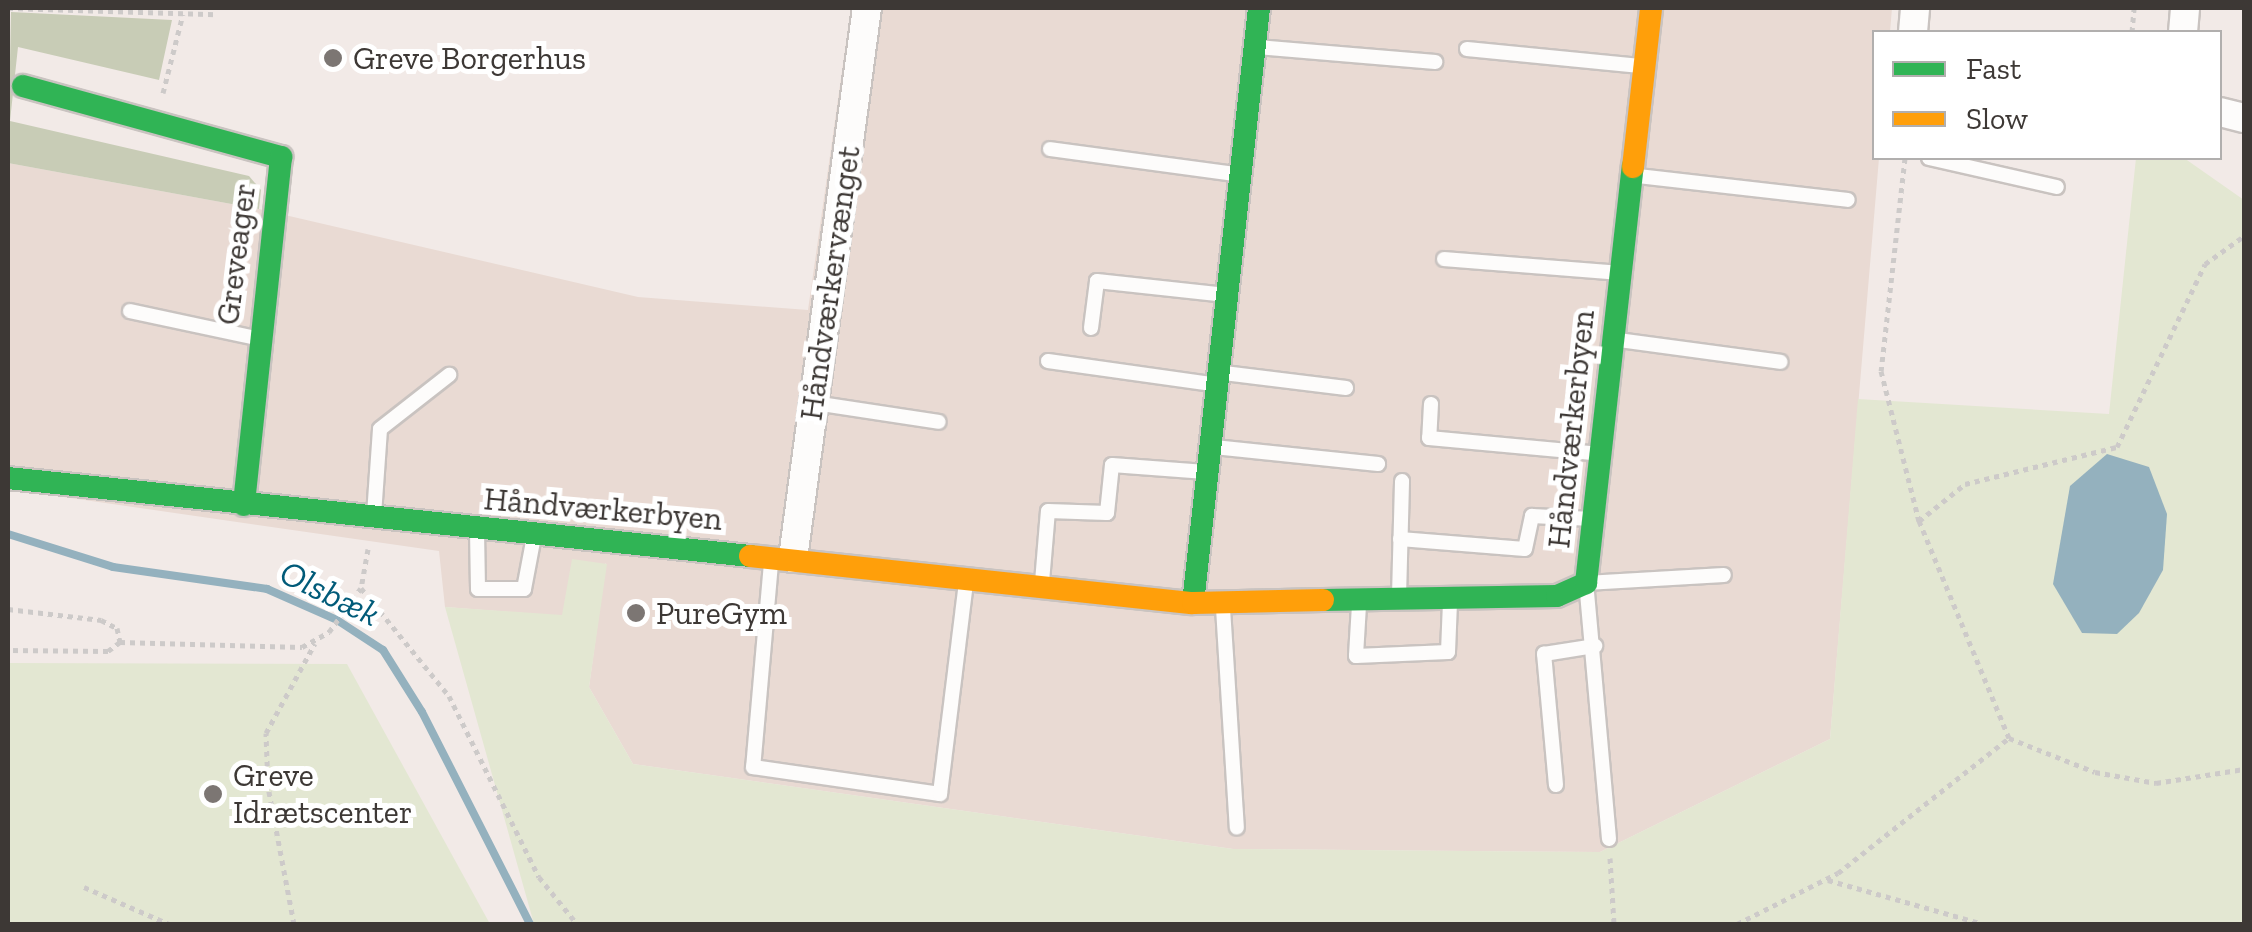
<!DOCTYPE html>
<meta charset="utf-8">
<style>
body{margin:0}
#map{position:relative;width:2252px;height:932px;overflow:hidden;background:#f2eae7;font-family:"Zilla Slab",serif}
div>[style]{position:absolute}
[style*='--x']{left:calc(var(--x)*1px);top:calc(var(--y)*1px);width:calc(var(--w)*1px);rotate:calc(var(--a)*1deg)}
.built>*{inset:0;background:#e9dad3}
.green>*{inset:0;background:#e3e7d2}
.forest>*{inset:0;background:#c8ccb6}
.water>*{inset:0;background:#94b1be}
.stream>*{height:8px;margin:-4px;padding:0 4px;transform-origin:4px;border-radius:4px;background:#94b1be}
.path>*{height:5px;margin-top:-2.5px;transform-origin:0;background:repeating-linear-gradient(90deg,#cdcac9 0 5px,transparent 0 10px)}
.roads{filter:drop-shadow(2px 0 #c9c3c0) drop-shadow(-2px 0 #c9c3c0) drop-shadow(0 2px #c9c3c0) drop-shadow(0 -2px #c9c3c0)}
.lane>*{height:14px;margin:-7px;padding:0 7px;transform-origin:7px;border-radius:7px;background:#fdfcfb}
.street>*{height:28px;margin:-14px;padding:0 14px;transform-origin:14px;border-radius:14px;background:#fdfcfb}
.fast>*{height:22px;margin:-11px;padding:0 11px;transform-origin:11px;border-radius:11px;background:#30b455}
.slow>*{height:22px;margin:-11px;padding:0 11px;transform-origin:11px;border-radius:11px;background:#ff9f0a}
.dots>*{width:28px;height:28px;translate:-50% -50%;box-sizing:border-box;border:5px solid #fff;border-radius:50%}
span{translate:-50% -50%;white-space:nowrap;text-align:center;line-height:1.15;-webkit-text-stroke:10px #fff;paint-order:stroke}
.poi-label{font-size:32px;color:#3d3835}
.left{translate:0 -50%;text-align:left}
.street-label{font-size:32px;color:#3d3835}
.water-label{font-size:35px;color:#015b79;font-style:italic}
.frame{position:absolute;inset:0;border:10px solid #3d3835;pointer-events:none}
.legend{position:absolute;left:1872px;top:30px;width:350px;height:130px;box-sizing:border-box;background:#fff;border:2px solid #b1afae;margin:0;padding:12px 18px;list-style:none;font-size:30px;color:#3d3835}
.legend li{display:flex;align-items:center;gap:20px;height:50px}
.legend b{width:50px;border:2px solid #b1afae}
</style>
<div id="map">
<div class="built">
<i style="clip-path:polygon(851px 8px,1892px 8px,1890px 32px,1874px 32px,1879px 158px,1830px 739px,1600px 852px,1233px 849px,633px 764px,589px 687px,606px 563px,562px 616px,445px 607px,439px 551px,8px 489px,8px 163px,259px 209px,638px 297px,808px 310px)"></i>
</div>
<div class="green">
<i style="clip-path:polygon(2136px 158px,2184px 158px,2244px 200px,2244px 924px,534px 924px,445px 607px,562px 615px,572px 559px,607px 564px,589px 687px,633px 764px,1233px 849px,1600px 852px,1830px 739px,1858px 399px,2109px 414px)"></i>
<i style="clip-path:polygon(8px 663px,347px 664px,490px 924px,8px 924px)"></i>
</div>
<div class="forest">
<i style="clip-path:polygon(11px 12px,172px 20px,159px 80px,18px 47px,10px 121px,249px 176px,261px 190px,259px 209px,8px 163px)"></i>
</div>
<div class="water">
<i style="clip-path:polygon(2107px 454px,2149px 467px,2167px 514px,2163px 570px,2139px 613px,2117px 634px,2082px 633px,2053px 584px,2070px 486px)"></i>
</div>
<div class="stream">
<i style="--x:8;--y:534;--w:110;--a:17.4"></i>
<i style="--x:113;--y:567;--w:156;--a:8.1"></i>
<i style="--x:267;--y:589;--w:77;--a:23.9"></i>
<i style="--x:337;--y:620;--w:55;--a:33.1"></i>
<i style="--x:383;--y:650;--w:73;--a:57.8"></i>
<i style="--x:422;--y:712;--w:238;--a:63"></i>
</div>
<div class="path">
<i style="--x:8;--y:8;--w:208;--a:1.7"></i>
<i style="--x:2132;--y:32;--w:24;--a:-85"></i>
<i style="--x:163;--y:93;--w:81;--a:-75.8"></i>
<i style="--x:1905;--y:158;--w:214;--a:96.4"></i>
<i style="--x:1881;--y:371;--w:155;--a:75.8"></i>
<i style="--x:368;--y:549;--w:40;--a:100"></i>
<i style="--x:361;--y:588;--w:139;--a:50.8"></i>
<i style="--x:449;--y:696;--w:202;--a:63.6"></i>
<i style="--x:539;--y:877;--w:60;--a:51"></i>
<i style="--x:8;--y:609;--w:94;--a:6.7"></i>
<i style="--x:101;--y:620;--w:18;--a:27"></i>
<i style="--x:117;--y:628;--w:14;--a:78"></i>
<i style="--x:120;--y:642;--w:15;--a:143"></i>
<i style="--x:108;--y:651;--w:100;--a:-179.4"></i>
<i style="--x:120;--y:642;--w:182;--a:1.6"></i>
<i style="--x:302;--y:647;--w:31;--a:-29"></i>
<i style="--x:329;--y:632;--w:54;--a:-54"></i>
<i style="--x:2009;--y:738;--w:92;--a:21.6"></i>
<i style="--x:2095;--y:772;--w:62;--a:10.2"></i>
<i style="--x:2156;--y:783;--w:89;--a:-9"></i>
<i style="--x:1610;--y:858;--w:66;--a:86.5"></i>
<i style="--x:1828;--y:880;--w:161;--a:15.8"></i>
<i style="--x:84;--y:887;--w:93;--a:23.5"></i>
<i style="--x:294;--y:924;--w:140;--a:-100.7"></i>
<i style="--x:268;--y:786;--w:53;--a:-92.2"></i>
<i style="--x:266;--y:733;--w:102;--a:-61.4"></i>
<i style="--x:1737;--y:924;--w:113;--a:-26.8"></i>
<i style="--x:1838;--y:873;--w:218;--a:-38.3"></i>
<i style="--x:2009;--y:738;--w:235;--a:-112.5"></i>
<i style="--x:1919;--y:521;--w:59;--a:-38.8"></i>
<i style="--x:1965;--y:484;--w:156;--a:-13.7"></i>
<i style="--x:2117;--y:447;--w:203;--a:-64.3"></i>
<i style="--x:2205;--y:264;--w:48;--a:-35.7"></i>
</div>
<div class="roads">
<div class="lane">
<i style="--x:1257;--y:47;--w:179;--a:4.8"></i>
<i style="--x:1467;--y:49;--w:174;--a:5.6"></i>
<i style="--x:1050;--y:149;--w:187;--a:7.7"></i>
<i style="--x:1929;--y:158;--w:131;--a:12.8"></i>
<i style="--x:1638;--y:176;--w:211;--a:6.5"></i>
<i style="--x:1444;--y:259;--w:177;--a:4.5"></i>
<i style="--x:130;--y:311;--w:129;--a:12.1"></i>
<i style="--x:1091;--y:328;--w:47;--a:-82.7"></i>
<i style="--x:1097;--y:281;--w:130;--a:6.2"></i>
<i style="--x:1619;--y:340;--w:163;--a:7.7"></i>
<i style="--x:1048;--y:361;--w:166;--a:8"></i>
<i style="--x:1224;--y:373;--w:123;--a:7"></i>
<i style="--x:814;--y:403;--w:126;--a:8.6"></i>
<i style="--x:1431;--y:404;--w:34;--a:93"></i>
<i style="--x:1429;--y:438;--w:172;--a:5.3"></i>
<i style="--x:1214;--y:447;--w:165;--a:5.9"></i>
<i style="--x:374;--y:515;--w:86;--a:-86"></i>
<i style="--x:380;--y:429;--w:88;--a:-38"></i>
<i style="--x:477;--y:531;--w:58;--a:89"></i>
<i style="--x:478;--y:589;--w:46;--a:0"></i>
<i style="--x:524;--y:589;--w:54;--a:-79.3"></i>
<i style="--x:1400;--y:539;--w:125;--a:4.6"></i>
<i style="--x:1525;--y:549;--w:34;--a:-78"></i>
<i style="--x:1532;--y:516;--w:60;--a:2.9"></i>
<i style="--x:771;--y:563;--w:205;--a:95"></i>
<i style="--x:753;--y:767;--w:189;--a:8.2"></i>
<i style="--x:940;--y:794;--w:215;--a:-83"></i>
<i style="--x:1042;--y:582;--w:71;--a:-85.2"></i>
<i style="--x:1048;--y:511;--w:59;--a:1.9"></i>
<i style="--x:1107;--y:513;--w:48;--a:-84.1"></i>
<i style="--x:1112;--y:465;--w:94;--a:4.3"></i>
<i style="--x:1399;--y:597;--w:116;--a:-88.5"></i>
<i style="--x:1359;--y:605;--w:51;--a:93.4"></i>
<i style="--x:1356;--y:656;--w:92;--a:-2.5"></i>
<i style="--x:1448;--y:652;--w:50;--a:-87.7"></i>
<i style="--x:1223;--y:608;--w:220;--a:86.4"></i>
<i style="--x:1556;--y:785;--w:132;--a:-95.2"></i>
<i style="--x:1544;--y:654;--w:52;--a:-8.9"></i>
<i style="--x:1609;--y:839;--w:257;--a:-95.1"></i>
<i style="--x:1586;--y:583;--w:138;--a:-3.3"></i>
</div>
<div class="street">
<i style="--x:1913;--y:32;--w:24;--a:-85"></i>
<i style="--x:2183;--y:32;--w:24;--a:-85"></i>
<i style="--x:2220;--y:112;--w:25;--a:14"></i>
<i style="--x:793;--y:558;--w:555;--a:-82.34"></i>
</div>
<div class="fast">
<i style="--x:23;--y:86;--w:268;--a:15.4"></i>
<i style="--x:281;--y:157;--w:350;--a:96.1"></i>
<i style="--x:8;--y:478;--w:746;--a:6"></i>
<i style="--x:1323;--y:600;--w:234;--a:-1"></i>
<i style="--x:1557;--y:596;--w:32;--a:-24"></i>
<i style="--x:1586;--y:583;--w:419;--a:-83.6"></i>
<i style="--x:1193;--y:603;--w:599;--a:-83.67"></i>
</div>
<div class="slow">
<i style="--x:1633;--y:167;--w:160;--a:-83.5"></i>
<i style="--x:750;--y:556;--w:445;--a:6.1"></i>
<i style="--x:1193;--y:603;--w:130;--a:-1.3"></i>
</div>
</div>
<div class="dots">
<i style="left:333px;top:58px;background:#7c7673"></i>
<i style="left:636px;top:613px;background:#7c7673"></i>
<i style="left:213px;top:794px;background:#7c7673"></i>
</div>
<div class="poi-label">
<span class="left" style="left:353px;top:58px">Greve Borgerhus</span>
<span class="left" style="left:656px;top:613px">PureGym</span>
<span class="left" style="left:233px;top:794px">Greve<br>Idrætscenter</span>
</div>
<div class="street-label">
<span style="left:236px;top:254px;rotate:-83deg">Greveager</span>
<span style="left:830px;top:283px;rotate:-82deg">Håndværkervænget</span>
<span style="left:1571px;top:429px;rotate:-84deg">Håndværkerbyen</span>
<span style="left:603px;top:509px;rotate:5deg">Håndværkerbyen</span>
</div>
<div class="water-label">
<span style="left:330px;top:593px;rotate:26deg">Olsbæk</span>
</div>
<div class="frame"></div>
<ul class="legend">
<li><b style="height:12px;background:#30b455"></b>Fast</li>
<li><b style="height:12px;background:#ff9f0a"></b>Slow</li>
</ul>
</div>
